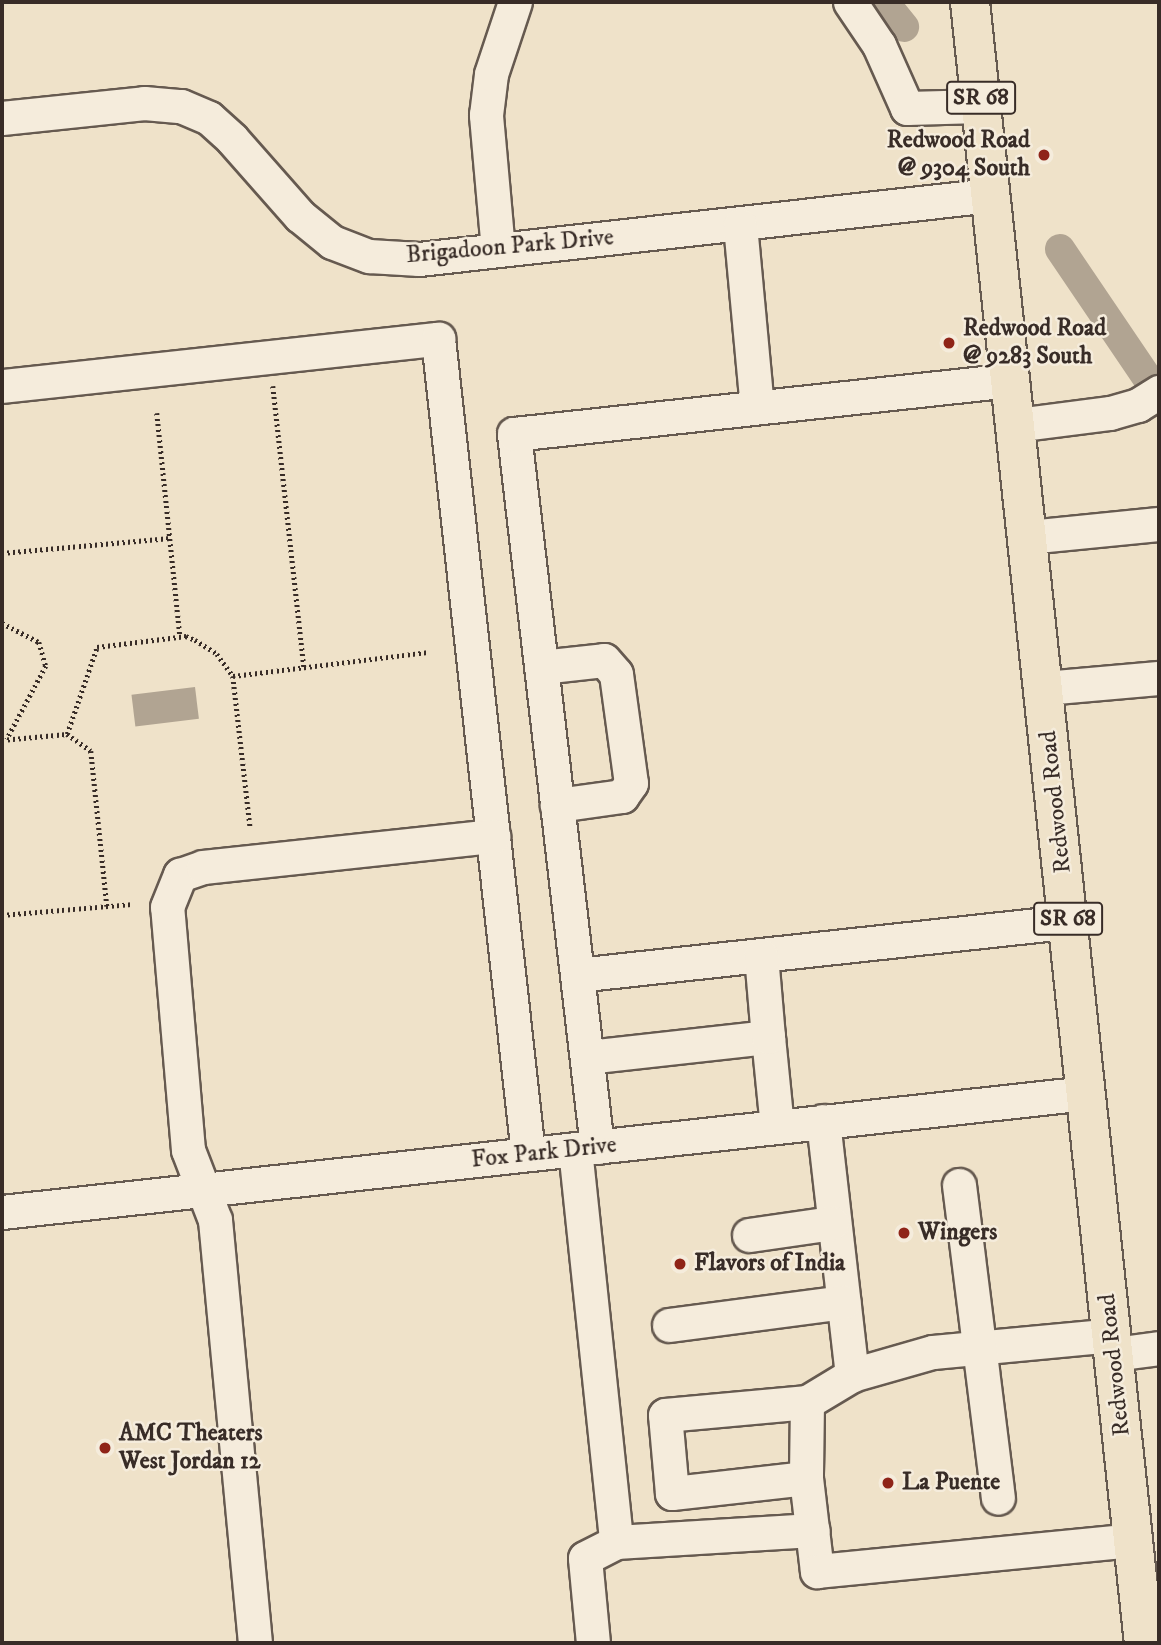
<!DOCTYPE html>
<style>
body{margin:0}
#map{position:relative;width:1161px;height:1645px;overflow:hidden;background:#efe2c9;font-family:"IM FELL DW Pica",serif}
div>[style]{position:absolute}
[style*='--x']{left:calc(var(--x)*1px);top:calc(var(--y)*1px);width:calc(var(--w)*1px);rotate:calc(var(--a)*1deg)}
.water>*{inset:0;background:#b1a492;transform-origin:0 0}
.canal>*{height:30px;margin:-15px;padding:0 15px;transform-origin:15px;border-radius:15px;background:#b1a492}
.path>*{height:4.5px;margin-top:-2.25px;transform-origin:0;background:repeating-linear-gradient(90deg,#382c27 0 2px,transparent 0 5.5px)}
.roads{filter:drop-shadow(2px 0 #665a50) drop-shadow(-2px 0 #665a50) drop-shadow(0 2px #665a50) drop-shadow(0 -2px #665a50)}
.minor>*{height:33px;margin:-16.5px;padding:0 16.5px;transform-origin:16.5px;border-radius:16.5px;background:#f5ecdc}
.major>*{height:38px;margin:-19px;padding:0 19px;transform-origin:19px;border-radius:19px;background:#efe2c9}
.dots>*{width:19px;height:19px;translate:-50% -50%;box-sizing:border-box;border:4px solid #f5ecdc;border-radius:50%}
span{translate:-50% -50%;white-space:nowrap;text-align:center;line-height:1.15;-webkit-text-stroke:5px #f5ecdc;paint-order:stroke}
.shield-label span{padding:2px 5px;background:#f5ecdc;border:2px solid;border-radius:5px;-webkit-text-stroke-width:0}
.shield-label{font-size:23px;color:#382c27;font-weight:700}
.poi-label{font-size:24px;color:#382c27;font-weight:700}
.right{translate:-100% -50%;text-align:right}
.left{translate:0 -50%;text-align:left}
.street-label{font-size:24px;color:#382c27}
.frame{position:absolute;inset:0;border:4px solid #382c27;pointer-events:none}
</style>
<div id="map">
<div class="water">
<i style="left:195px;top:687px;width:32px;height:64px;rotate:83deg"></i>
</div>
<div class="canal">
<i style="--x:884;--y:2;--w:32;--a:51"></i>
<i style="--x:1060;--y:249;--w:176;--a:55.9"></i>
</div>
<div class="path">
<i style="--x:273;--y:386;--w:283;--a:83.7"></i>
<i style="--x:157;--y:413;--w:224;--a:84.1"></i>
<i style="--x:2;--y:553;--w:169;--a:-5.1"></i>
<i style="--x:2;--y:623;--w:42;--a:27.2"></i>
<i style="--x:39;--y:642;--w:25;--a:74"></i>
<i style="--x:46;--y:666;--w:83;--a:118.1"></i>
<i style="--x:233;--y:676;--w:196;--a:-7"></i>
<i style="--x:67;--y:734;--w:92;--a:-71"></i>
<i style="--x:97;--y:647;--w:90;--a:-7"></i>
<i style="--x:186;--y:636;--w:10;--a:24"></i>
<i style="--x:195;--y:640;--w:26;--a:32"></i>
<i style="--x:217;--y:654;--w:27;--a:54"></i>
<i style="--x:233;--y:676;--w:151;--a:83.5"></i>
<i style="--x:2;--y:740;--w:65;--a:-5.3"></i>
<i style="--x:67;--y:734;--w:29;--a:35"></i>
<i style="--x:91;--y:751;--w:156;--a:84.1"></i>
<i style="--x:2;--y:915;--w:130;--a:-4.8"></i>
</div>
<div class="roads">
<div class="minor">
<i style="--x:850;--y:2;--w:52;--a:56"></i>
<i style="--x:879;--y:45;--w:69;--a:66"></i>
<i style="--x:907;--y:108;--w:74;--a:-1.5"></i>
<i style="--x:2;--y:118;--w:143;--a:-6"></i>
<i style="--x:144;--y:103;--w:37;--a:5"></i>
<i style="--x:181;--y:106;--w:30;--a:23"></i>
<i style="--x:209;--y:118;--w:31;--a:42"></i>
<i style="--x:232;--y:139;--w:103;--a:48.6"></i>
<i style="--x:300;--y:216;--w:41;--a:39.1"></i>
<i style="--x:332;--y:242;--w:40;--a:21"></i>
<i style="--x:369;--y:256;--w:50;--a:3.4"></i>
<i style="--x:419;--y:259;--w:576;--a:-6.38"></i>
<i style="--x:740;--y:225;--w:183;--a:84.7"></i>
<i style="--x:498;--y:250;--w:136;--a:-95.1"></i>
<i style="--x:486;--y:115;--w:41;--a:-83"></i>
<i style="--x:491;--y:74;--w:76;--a:-71.6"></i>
<i style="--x:2;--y:386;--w:439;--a:-6.2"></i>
<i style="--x:438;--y:339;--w:820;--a:83.7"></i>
<i style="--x:1016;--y:425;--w:95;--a:-7.3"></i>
<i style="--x:1110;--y:413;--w:29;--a:-16"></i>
<i style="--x:1138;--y:405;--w:25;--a:-32"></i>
<i style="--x:1028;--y:537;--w:132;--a:-5.7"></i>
<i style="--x:541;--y:667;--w:63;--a:-6.3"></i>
<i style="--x:604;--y:660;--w:18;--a:49"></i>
<i style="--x:616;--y:674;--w:110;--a:82.2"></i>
<i style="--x:631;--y:783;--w:16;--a:125"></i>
<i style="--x:622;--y:796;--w:66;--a:172.1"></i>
<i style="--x:1044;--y:688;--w:115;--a:-5"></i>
<i style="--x:577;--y:975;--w:494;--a:-6.2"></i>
<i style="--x:768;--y:1037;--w:90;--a:84.3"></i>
<i style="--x:587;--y:1057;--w:182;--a:-6.3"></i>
<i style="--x:768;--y:1037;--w:82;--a:-94.9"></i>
<i style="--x:823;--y:1121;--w:256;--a:83.5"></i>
<i style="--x:852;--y:1375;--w:84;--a:-15.9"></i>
<i style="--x:933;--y:1352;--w:180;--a:-5.4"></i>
<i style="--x:597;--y:1147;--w:718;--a:-96.64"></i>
<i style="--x:514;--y:434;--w:500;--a:-6.2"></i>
<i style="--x:575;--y:1149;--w:395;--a:84"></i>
<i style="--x:959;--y:1185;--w:315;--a:82.9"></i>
<i style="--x:2;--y:1212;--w:1091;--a:-6.26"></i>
<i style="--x:749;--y:1235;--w:84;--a:-8.2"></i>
<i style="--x:669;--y:1325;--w:176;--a:-7.5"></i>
<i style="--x:1114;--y:1354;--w:45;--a:-7.6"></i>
<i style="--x:852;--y:1375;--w:52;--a:149"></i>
<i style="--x:807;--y:1402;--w:76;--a:90.8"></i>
<i style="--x:806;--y:1478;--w:94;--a:83.3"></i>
<i style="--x:817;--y:1571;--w:318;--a:-5.6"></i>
<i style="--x:806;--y:1478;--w:135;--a:173.6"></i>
<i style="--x:672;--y:1493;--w:78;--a:-95.1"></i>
<i style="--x:665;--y:1415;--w:143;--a:-5.2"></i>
<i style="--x:255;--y:1643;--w:425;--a:-95.4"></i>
<i style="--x:215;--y:1220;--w:75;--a:-111.1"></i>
<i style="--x:188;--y:1150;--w:244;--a:-94.9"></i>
<i style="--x:167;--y:907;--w:35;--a:-68"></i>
<i style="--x:180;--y:875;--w:24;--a:-19"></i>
<i style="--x:203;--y:867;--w:292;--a:-6.1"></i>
<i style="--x:593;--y:1643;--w:85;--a:-95.4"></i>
<i style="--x:585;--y:1558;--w:35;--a:-27"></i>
<i style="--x:616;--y:1542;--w:197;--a:-3.5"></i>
</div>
<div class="major">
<i style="--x:970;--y:2;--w:1650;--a:83.95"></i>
</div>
</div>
<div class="dots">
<i style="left:1044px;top:155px;background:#8f2418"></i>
<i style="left:949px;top:343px;background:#8f2418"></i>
<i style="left:904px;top:1233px;background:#8f2418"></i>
<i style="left:680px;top:1264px;background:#8f2418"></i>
<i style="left:105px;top:1448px;background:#8f2418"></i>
<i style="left:888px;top:1483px;background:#8f2418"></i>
</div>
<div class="shield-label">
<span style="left:981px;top:98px">SR 68</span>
<span style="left:1068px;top:919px">SR 68</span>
</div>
<div class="poi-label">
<span class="right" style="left:1030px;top:155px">Redwood Road<br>@ 9304 South</span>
<span class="left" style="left:963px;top:343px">Redwood Road<br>@ 9283 South</span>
<span class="left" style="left:918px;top:1233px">Wingers</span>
<span class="left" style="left:694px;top:1264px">Flavors of India</span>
<span class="left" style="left:119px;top:1448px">AMC Theaters<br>West Jordan 12</span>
<span class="left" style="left:902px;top:1483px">La Puente</span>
</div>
<div class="street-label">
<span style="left:510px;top:247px;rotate:-5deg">Brigadoon Park Drive</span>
<span style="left:1056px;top:802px;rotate:-96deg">Redwood Road</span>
<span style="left:544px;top:1153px;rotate:-6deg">Fox Park Drive</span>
<span style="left:1115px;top:1365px;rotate:-96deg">Redwood Road</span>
</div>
<div class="frame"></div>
</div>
